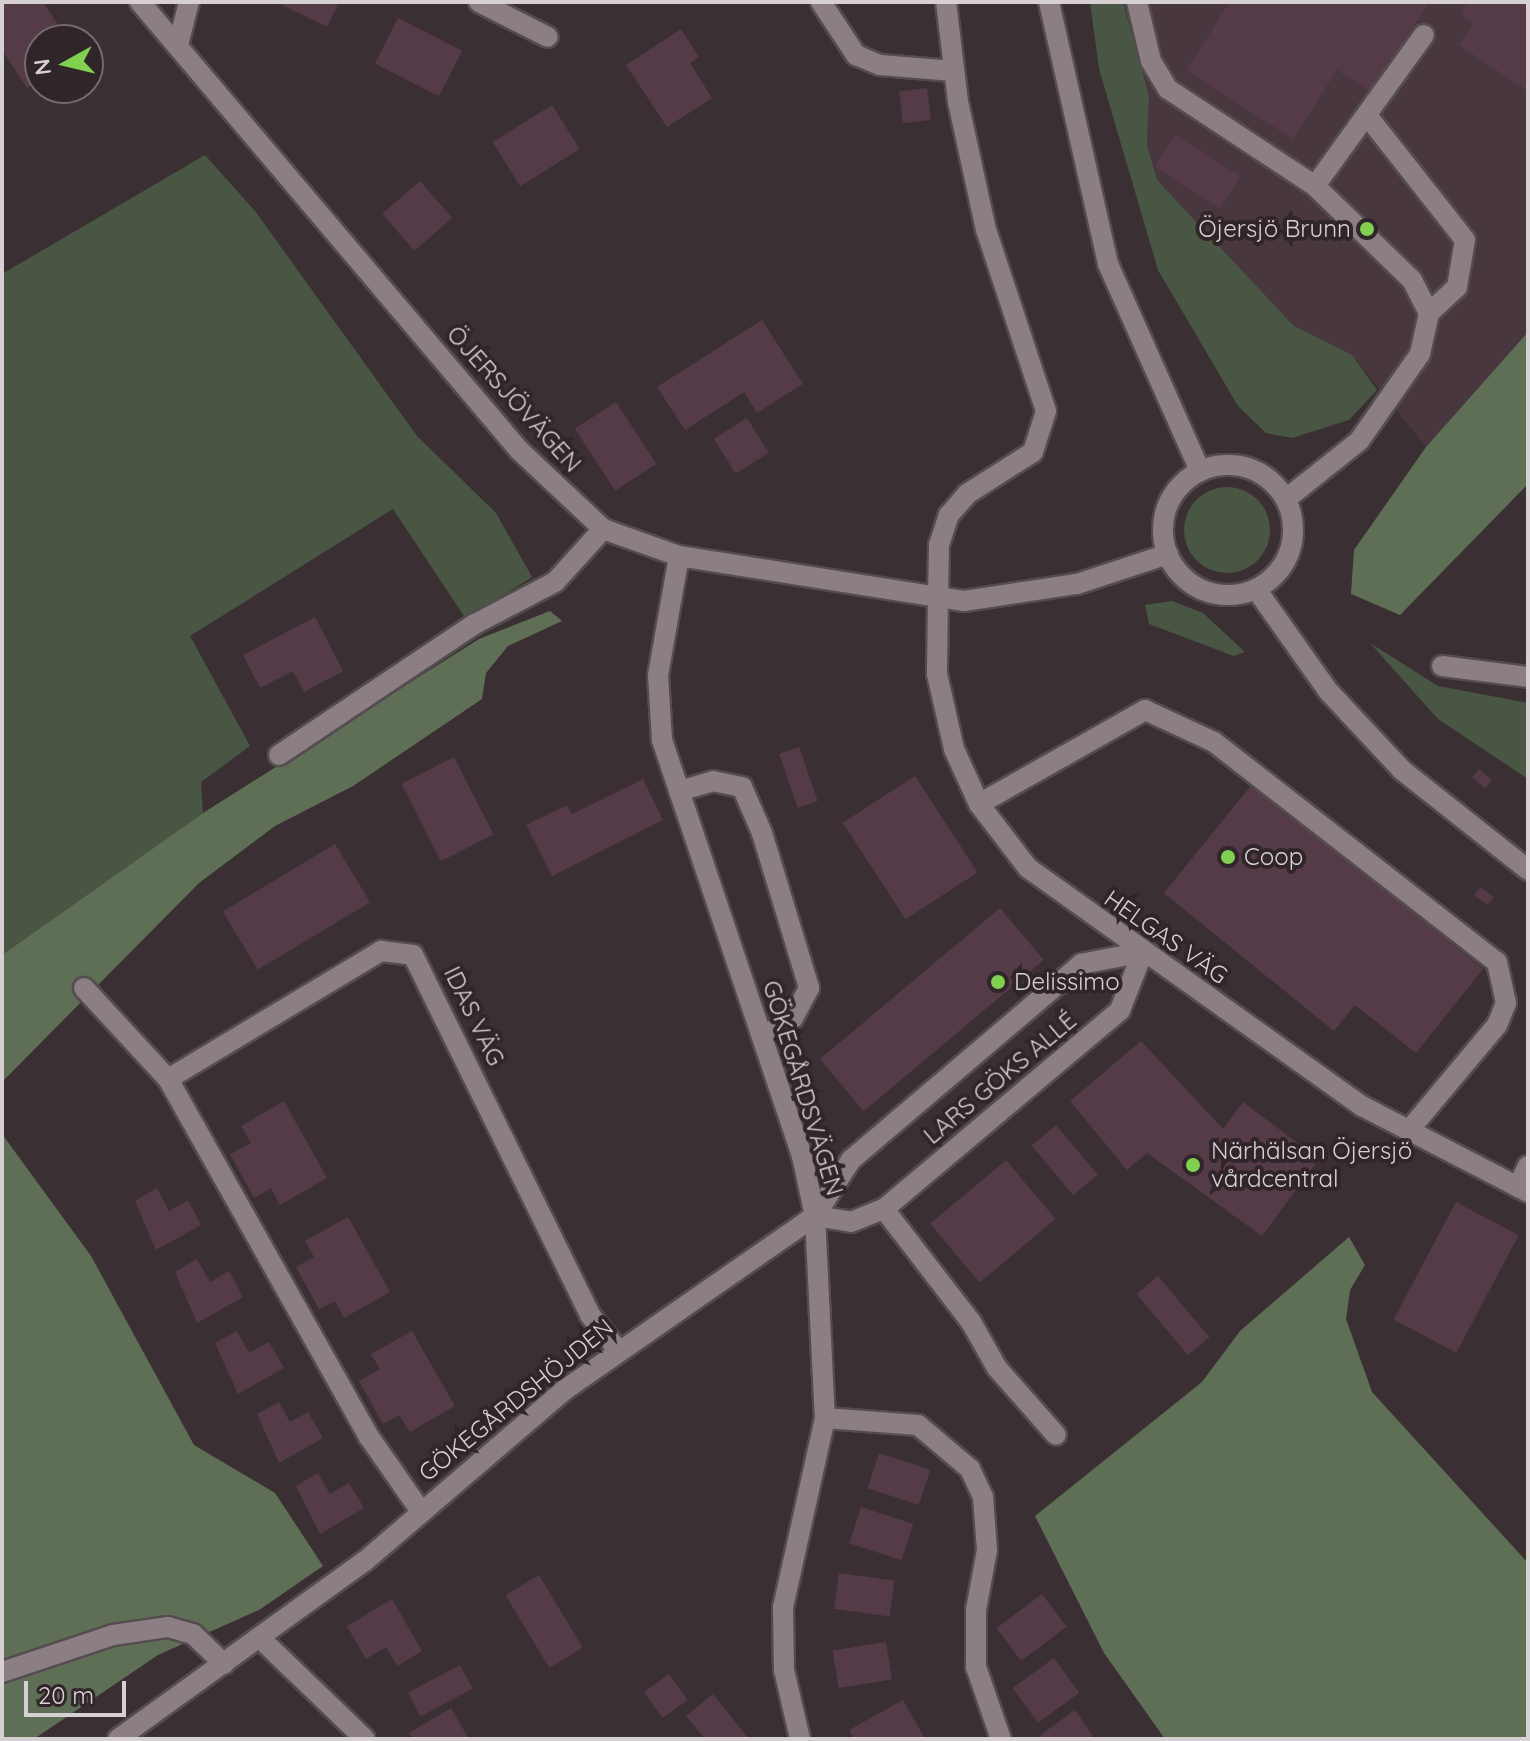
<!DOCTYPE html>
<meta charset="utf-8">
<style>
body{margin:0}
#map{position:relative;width:1530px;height:1741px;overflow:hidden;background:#3a3034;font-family:Quicksand,sans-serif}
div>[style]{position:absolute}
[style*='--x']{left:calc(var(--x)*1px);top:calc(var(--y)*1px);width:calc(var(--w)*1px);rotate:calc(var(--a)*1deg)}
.built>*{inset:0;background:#48373f}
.green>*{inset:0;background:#495643}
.round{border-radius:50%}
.forest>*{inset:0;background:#5f6f56}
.building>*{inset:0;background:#553a47;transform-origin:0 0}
.roads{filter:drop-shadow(2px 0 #544c4f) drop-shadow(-2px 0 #544c4f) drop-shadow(0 2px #544c4f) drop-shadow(0 -2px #544c4f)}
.service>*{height:20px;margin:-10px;padding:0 10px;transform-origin:10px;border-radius:10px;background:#8b7f84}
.minor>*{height:20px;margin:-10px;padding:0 10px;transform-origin:10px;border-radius:10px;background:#8b7f84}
.tertiary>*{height:20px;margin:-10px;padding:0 10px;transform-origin:10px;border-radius:10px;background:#8b7f84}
.tertiary>.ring{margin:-10px;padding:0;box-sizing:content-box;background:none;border:20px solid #8b7f84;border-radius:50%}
.dots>*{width:22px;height:22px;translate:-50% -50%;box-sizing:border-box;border:4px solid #30262a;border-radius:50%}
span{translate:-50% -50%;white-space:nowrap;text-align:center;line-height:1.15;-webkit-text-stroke:8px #30262a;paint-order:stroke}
.poi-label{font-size:24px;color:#d7d0d3}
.right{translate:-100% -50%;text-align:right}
.left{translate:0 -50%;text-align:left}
.street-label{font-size:24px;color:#d7d0d3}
.frame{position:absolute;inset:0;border:4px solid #d7d0d3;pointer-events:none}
.north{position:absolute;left:24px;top:24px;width:80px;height:80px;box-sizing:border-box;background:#30262a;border:2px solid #736a6e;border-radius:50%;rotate:262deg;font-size:22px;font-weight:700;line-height:32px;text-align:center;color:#d7d0d3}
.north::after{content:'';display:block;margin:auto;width:28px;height:36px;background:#81d050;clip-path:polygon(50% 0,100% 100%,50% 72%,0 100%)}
.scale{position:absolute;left:24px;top:1681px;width:102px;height:36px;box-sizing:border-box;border:4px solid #d7d0d3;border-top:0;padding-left:10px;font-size:24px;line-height:28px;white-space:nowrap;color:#d7d0d3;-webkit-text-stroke:6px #30262a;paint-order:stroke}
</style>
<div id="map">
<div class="built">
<i style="clip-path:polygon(1123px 2px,1528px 2px,1528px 332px,1426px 447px,1352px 355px,1294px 326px,1157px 180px,1147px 145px,1149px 96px)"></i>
</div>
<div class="green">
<i style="clip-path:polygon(1090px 2px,1123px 2px,1149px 96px,1147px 145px,1157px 180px,1294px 326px,1352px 355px,1377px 390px,1349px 420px,1292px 438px,1266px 433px,1238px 406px,1158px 270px,1099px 69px)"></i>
<i style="clip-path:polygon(205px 155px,255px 211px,417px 436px,496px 513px,532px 577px,466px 619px,393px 509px,190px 636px,250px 746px,201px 782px,203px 813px,2px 955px,2px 274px)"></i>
<i class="round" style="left:1184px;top:487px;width:86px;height:86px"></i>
<i style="clip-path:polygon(1172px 601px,1203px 613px,1245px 652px,1234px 656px,1149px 624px,1145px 605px)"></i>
<i style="clip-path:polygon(1370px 643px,1438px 686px,1528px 703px,1528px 779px,1438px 719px)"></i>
</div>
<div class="forest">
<i style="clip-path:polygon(1528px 332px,1528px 484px,1400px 615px,1351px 594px,1354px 550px,1426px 447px)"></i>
<i style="clip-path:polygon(550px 611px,562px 621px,508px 646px,486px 673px,482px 699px,353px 786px,275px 826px,199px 883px,2px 1082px,2px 955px,203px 813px,479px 639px)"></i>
<i style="clip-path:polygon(2px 1134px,91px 1256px,194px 1445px,275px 1493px,323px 1566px,259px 1610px,158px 1655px,34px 1739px,2px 1739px)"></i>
<i style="clip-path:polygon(1349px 1237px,1365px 1265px,1350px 1290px,1346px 1319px,1372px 1392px,1528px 1563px,1528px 1739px,1165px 1739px,1104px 1653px,1035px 1516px,1202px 1382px,1240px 1331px)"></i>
</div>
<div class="building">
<i style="clip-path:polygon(2px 2px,43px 2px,68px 40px,40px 40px,40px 80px,27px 88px,2px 50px)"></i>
<i style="clip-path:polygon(276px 2px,339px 2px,327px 27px)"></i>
<i style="clip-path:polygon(1230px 2px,1429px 2px,1371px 92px,1337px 70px,1293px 139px,1186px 70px)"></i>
<i style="clip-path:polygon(1468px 2px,1528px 2px,1528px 91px,1459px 45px,1474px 23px,1460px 14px)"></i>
<i style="left:398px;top:18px;width:72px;height:51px;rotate:27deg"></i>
<i style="clip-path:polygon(681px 29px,699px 57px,690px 63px,712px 98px,667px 127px,626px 65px)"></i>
<i style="left:927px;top:88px;width:32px;height:28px;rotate:83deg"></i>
<i style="left:552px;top:105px;width:52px;height:70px;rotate:58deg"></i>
<i style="left:1175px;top:135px;width:77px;height:38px;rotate:32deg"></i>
<i style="left:420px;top:181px;width:49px;height:50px;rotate:49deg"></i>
<i style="clip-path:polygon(762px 320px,803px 384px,757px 413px,744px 392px,685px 430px,657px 387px)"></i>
<i style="left:616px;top:402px;width:74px;height:49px;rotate:57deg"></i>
<i style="left:747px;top:418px;width:41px;height:39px;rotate:58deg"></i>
<i style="clip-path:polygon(315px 617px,343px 671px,304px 692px,293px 671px,260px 688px,243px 655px)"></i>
<i style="left:799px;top:747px;width:57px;height:21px;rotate:71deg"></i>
<i style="left:454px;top:757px;width:87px;height:59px;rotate:63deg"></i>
<i style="left:1479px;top:769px;width:17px;height:11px;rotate:40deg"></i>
<i style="left:915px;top:776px;width:115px;height:86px;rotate:57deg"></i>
<i style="clip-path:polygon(643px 779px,663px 820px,552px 876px,526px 825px,567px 805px,572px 814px)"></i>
<i style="clip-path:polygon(1253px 783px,1483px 969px,1416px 1053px,1355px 1005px,1334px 1031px,1164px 893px)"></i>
<i style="left:335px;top:844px;width:68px;height:131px;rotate:59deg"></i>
<i style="left:1480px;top:887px;width:17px;height:10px;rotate:36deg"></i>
<i style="left:1000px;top:908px;width:68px;height:235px;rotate:50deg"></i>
<i style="clip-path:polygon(1141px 1041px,1223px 1129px,1243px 1102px,1319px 1159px,1262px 1236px,1147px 1153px,1127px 1170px,1070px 1101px)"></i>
<i style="clip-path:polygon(284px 1101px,327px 1178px,280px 1205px,271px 1188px,254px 1198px,230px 1154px,251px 1143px,241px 1126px)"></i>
<i style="left:1056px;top:1125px;width:65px;height:32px;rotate:50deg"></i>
<i style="left:1006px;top:1160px;width:77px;height:99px;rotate:50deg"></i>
<i style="clip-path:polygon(157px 1188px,169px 1211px,188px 1200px,201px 1225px,156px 1250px,135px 1201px)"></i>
<i style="left:1456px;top:1202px;width:71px;height:133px;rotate:28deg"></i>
<i style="clip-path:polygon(348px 1217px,390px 1292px,344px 1318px,335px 1301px,319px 1309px,296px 1267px,314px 1257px,305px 1241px)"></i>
<i style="clip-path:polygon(197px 1259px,210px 1282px,229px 1271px,243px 1297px,197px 1323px,175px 1272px)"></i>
<i style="left:1158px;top:1276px;width:80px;height:28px;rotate:50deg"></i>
<i style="clip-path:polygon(237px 1331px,249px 1353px,269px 1342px,284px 1368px,238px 1394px,215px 1343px)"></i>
<i style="clip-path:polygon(412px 1331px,455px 1406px,410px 1432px,399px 1415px,383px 1424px,359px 1381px,380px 1369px,371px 1354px)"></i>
<i style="clip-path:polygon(279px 1402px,290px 1422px,308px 1412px,323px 1438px,279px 1463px,257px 1414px)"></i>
<i style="left:879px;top:1453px;width:54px;height:37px;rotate:18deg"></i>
<i style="clip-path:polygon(318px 1473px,330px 1494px,349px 1483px,364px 1508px,320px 1534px,296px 1486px)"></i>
<i style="left:861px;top:1507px;width:55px;height:38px;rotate:18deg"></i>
<i style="left:839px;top:1573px;width:56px;height:36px;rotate:8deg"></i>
<i style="left:539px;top:1575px;width:85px;height:39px;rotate:59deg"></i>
<i style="left:1042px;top:1594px;width:41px;height:57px;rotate:53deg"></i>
<i style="clip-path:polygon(392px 1599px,422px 1651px,397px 1666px,386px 1647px,366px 1659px,347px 1626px)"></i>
<i style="left:886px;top:1642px;width:38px;height:54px;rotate:81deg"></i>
<i style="left:1054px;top:1658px;width:43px;height:51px;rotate:54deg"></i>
<i style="left:460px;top:1665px;width:27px;height:59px;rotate:62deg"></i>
<i style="left:669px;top:1674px;width:32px;height:31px;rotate:54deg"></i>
<i style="clip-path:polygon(713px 1694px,749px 1739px,705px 1739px,686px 1716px)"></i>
<i style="clip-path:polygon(903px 1700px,924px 1737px,854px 1739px,849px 1730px)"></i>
<i style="clip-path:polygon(451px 1708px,469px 1739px,412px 1739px,409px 1733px)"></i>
<i style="clip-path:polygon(1075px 1710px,1095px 1739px,1035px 1739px)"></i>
</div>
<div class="roads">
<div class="service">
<i style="--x:821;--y:2;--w:64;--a:56.6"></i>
<i style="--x:856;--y:55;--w:26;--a:23"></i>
<i style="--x:880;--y:65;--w:74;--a:4.6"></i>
<i style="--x:1369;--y:118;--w:155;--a:51.8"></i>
<i style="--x:1465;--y:240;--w:48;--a:99.7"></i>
<i style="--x:1457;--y:287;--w:38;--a:137"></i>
<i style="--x:1315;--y:186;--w:186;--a:-54.2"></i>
<i style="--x:938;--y:599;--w:54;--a:-88.9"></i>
<i style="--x:939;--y:545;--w:32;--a:-72"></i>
<i style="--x:949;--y:515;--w:28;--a:-49"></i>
<i style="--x:967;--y:494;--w:78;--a:-32.5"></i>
<i style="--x:1033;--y:452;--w:43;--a:-72.4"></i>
<i style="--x:1046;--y:411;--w:191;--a:-108.3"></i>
<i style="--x:986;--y:230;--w:131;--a:-102.3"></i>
<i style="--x:958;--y:102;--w:101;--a:-96.8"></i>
<i style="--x:279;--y:755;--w:236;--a:-33.8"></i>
<i style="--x:475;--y:624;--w:90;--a:-27.7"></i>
<i style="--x:555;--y:582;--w:72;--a:-47.8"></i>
<i style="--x:679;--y:791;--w:35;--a:-16"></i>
<i style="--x:713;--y:781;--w:30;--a:12"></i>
<i style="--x:742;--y:787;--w:50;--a:66.5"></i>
<i style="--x:762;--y:833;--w:162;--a:73.1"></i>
<i style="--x:809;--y:988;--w:34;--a:118"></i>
<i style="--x:793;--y:1018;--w:36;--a:148"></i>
<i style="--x:979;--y:804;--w:191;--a:-29.5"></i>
<i style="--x:1145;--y:710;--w:76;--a:24.9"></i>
<i style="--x:1214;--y:742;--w:358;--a:37.9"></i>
<i style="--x:1497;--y:962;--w:42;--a:77.6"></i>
<i style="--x:1506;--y:1003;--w:24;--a:112"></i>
<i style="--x:1497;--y:1025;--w:136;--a:129.9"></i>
<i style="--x:1518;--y:1187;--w:23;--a:-65"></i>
<i style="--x:884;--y:1209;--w:143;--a:52.4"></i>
<i style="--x:971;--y:1322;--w:53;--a:60.5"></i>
<i style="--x:997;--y:1368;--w:89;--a:48.6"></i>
<i style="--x:2;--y:1672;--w:117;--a:-18.4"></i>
<i style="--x:113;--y:1635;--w:56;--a:-8.3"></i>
<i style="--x:168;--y:1627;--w:26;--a:16"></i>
<i style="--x:193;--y:1634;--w:43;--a:44.1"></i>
</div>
<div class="minor">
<i style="--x:140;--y:2;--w:587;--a:49.77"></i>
<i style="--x:519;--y:450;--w:115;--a:43.2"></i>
<i style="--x:603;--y:529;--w:81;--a:19.6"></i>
<i style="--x:679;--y:556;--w:289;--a:9"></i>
<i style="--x:964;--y:601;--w:114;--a:-8.6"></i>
<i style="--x:1077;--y:584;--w:96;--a:-18.2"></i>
<i style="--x:479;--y:2;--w:77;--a:26.9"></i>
<i style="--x:1137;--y:2;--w:61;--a:76.7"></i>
<i style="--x:1151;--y:61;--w:33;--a:59"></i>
<i style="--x:1168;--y:89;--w:176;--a:33.4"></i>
<i style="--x:1315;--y:186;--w:135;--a:44.1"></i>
<i style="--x:1412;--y:280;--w:37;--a:63"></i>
<i style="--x:1429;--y:313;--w:42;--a:102.4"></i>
<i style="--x:1420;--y:354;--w:106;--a:125"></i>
<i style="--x:1359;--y:441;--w:93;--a:141.5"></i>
<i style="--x:178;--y:45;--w:44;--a:-75.7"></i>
<i style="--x:679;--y:556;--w:121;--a:100"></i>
<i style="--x:658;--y:675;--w:65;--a:86.5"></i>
<i style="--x:662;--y:740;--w:439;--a:71.4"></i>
<i style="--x:802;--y:1156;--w:61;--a:77.8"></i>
<i style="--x:815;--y:1216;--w:202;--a:87.2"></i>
<i style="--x:825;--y:1418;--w:194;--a:102.5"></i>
<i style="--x:783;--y:1607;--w:63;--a:89.1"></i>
<i style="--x:784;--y:1670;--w:71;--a:76.9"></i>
<i style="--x:938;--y:599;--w:75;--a:90.8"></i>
<i style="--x:937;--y:674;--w:77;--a:77.2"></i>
<i style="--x:954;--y:749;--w:60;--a:65.6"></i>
<i style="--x:979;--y:804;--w:81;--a:52.6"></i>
<i style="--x:1028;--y:868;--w:410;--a:35.5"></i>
<i style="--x:1362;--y:1106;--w:187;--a:27.4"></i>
<i style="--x:1442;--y:666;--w:87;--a:7.3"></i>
<i style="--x:84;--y:988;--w:124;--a:47.3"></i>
<i style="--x:815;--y:1216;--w:36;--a:9"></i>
<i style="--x:851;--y:1222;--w:35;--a:-22"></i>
<i style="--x:884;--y:1209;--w:309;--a:-40.1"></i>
<i style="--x:1120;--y:1010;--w:62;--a:-68.4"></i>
<i style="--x:825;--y:1418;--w:93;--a:4.3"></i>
<i style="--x:918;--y:1425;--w:68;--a:40.2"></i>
<i style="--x:970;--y:1469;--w:31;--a:65"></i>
<i style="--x:983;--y:1497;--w:53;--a:85.7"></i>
<i style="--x:987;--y:1550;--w:61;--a:100.4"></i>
<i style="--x:976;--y:1610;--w:57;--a:90"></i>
<i style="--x:976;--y:1667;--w:76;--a:70.9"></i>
<i style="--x:420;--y:1510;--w:89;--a:-124.9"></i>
<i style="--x:369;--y:1437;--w:411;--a:-119.3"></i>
<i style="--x:168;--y:1079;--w:249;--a:-31"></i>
<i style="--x:381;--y:951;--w:32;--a:7"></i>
<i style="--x:413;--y:955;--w:401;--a:63.8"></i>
<i style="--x:590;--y:1315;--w:45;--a:51.3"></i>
<i style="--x:261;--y:1639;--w:144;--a:43.9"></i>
<i style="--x:118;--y:1739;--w:304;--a:-35.8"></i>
<i style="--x:365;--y:1561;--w:261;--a:-40.6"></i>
<i style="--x:563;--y:1391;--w:307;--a:-34.8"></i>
<i style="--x:815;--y:1216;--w:67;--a:-57.3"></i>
<i style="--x:851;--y:1160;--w:302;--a:-40.4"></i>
<i style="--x:1081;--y:964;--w:63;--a:-11"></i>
</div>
<div class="tertiary">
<i style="--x:1049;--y:2;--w:269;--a:77.3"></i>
<i style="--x:1108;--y:264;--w:227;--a:66"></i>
<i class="ring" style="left:1163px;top:465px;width:110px;height:110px"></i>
<i style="--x:1256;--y:589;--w:126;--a:54.7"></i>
<i style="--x:1329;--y:692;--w:107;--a:46.9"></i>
<i style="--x:1402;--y:770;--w:161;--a:38.4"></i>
</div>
</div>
<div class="dots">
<i style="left:1367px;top:229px;background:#81d050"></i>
<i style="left:1228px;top:857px;background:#81d050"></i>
<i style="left:998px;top:982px;background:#81d050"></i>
<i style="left:1193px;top:1165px;background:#81d050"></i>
</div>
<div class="poi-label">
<span class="right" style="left:1351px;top:229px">Öjersjö Brunn</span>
<span class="left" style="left:1244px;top:857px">Coop</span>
<span class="left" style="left:1014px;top:982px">Delissimo</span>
<span class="left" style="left:1211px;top:1165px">Närhälsan Öjersjö<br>vårdcentral</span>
</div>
<div class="street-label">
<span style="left:514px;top:399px;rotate:48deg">ÖJERSJÖVÄGEN</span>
<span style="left:1166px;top:937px;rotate:35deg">HELGAS VÄG</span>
<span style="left:474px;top:1016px;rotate:64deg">IDAS VÄG</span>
<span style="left:1000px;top:1078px;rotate:-40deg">LARS GÖKS ALLÉ</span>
<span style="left:803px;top:1088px;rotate:73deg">GÖKEGÅRDSVÄGEN</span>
<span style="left:516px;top:1400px;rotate:-39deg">GÖKEGÅRDSHÖJDEN</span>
</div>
<div class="frame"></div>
<div class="north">N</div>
<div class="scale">20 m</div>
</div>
